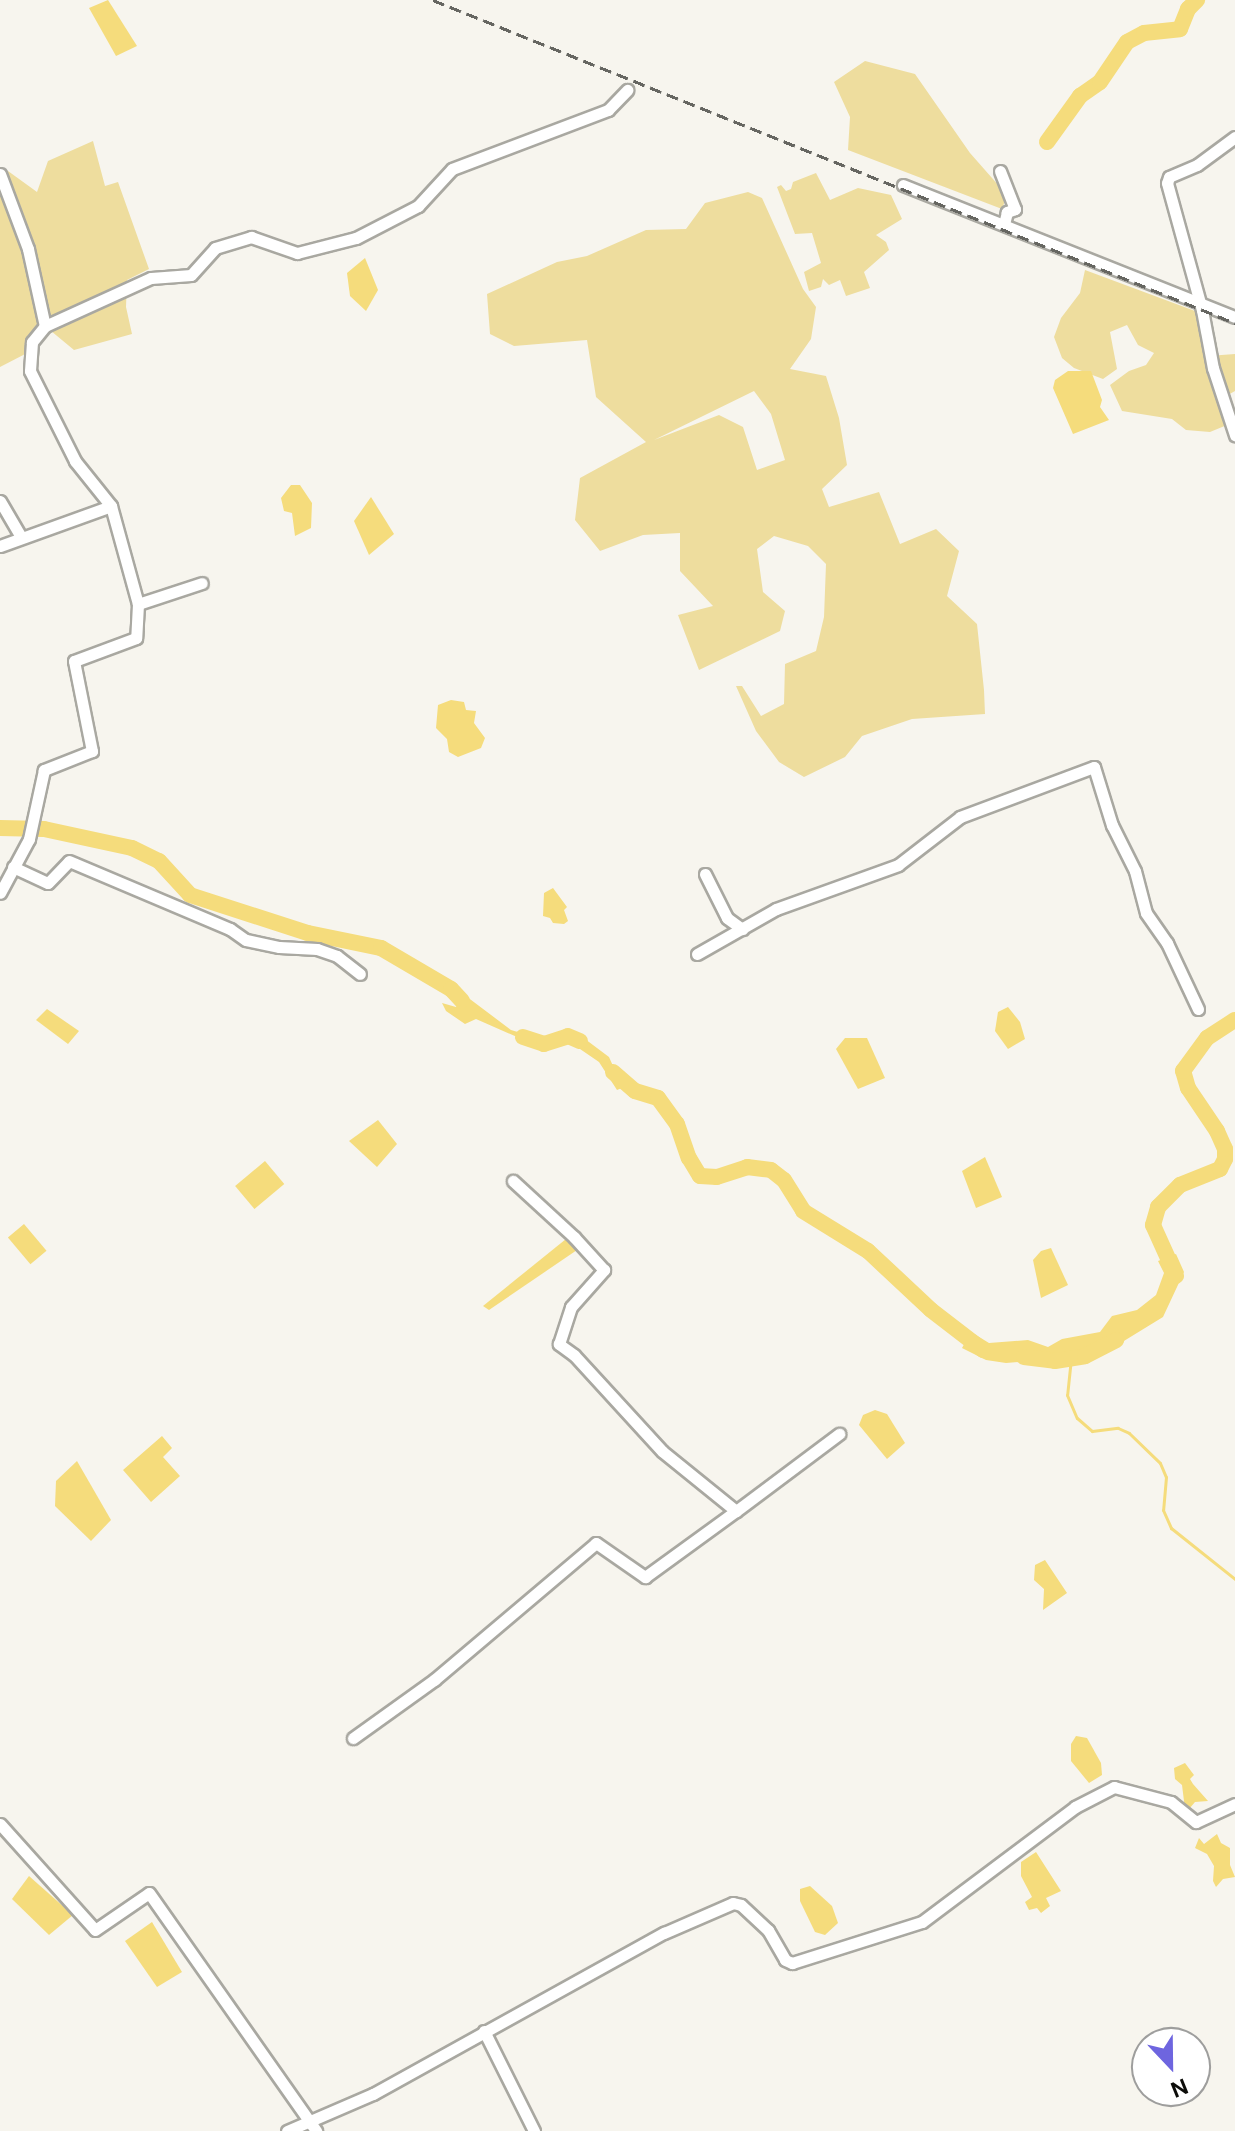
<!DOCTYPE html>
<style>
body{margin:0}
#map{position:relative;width:1235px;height:2131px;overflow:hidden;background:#f7f5ee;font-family:"DM Sans",sans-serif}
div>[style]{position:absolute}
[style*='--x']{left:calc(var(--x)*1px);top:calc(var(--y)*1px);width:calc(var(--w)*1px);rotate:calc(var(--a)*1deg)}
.green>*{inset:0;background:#eedd9e}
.water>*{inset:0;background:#f5dc7c;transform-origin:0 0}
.stream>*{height:3px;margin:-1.5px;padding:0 1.5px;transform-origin:1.5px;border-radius:1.5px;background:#f5dc7c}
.river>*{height:16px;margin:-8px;padding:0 8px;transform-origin:8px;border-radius:8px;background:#f5dc7c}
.roads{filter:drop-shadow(2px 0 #a9a8a1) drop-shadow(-2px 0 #a9a8a1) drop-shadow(0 2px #a9a8a1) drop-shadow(0 -2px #a9a8a1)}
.minor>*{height:11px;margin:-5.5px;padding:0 5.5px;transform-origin:5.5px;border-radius:5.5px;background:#fff}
.rail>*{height:3px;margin-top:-1.5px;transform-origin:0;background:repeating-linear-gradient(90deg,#666661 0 12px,transparent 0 18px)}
span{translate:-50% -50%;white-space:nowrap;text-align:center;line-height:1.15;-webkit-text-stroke:8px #fff;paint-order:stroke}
.north{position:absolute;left:1131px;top:2027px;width:80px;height:80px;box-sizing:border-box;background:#fff;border:2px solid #9e9e9d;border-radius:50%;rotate:158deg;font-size:22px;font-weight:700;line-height:32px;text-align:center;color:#0c0c09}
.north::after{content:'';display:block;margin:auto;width:28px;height:36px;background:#6e65df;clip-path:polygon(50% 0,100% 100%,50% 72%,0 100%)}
</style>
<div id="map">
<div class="green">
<i style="clip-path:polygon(865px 61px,915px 74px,970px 153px,1007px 195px,1002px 209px,848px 150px,850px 117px,834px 82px)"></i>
<i style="clip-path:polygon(93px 141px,105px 186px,118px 182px,149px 269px,127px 280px,126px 307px,132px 334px,74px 350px,45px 326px,31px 351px,0 367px,0 170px,8px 171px,37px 192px,48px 161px)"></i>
<i style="clip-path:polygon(816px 173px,830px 200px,858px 188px,891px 195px,902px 219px,876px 235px,886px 242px,889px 250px,864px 272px,870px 288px,846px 296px,840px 280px,829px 285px,823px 279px,821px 287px,809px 291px,804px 272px,821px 263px,812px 233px,795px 234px,777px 187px,781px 185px,786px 191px,791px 189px,793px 182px)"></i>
<i style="clip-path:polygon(evenodd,748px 192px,762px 198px,803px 289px,816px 307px,811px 339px,790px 369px,826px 376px,839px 418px,847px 465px,822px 489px,829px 507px,879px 492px,900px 544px,936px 529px,959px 551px,947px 596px,977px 624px,984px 690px,985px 714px,912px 719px,862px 736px,845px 757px,804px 777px,779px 762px,756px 731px,736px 686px,742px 686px,761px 716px,784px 704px,785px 664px,816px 651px,824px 617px,826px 564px,808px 546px,774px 536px,757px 549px,763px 592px,785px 611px,780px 631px,699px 670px,678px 615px,713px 606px,680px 571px,680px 533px,643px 535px,600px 551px,575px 520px,580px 478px,646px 442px,596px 397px,587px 340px,514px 346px,490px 334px,487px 294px,557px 262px,587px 256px,646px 230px,686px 229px,705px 203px,748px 192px,754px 391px,771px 414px,785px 460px,757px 470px,743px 427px,719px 415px,654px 440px,754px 391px)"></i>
<i style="clip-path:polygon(1085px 270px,1195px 311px,1208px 356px,1235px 354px,1235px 391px,1226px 396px,1227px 425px,1210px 432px,1186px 430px,1172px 419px,1122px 411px,1110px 385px,1129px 371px,1146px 365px,1154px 353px,1138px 345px,1127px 325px,1110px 332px,1117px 369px,1103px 379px,1074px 368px,1062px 358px,1054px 337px,1061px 318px,1080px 293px)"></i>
</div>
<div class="water">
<i style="clip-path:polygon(108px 0,137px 46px,116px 56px,89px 8px)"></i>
<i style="clip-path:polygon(365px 258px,378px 290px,366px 311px,350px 296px,347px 273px)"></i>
<i style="clip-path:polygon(1068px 371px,1091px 371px,1102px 400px,1100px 407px,1109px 420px,1073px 434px,1053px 388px,1055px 380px)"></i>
<i style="clip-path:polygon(291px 485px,300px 485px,312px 503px,311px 528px,295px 536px,292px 513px,284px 511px,281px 498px)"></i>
<i style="clip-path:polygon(371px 497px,394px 534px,369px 555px,354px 521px)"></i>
<i style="clip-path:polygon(451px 700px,464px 702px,466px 710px,476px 711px,474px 723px,485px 738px,481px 748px,458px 757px,449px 752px,447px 739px,436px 728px,438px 705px)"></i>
<i style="clip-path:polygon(553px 888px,567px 907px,564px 910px,568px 921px,564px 924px,553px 923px,550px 918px,543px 916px,544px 893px)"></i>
<i style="clip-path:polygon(430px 969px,511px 1030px,548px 1041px,565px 1032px,585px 1039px,609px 1057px,613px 1066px,634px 1083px,617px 1090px,599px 1062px,580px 1049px,578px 1038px,563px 1038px,540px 1047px,476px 1019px,465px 1024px,446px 1011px,442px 1003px,456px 1007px,458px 1003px,444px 986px,435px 981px)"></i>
<i style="clip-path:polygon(1008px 1007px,1020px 1022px,1025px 1039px,1008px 1049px,995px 1031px,998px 1012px)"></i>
<i style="clip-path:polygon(47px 1009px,79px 1031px,68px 1044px,36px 1020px)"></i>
<i style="clip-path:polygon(845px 1038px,867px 1038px,885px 1078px,858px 1089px,836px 1049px)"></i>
<i style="clip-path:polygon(378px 1120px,397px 1144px,377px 1167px,349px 1141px)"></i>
<i style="clip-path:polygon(985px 1157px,1002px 1197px,976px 1208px,962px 1171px)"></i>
<i style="left:265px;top:1161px;width:30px;height:39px;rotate:50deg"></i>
<i style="left:24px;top:1224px;width:35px;height:21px;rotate:50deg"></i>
<i style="clip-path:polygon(566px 1239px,577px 1250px,489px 1310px,483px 1306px)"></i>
<i style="clip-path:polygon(1051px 1248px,1068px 1285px,1041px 1298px,1033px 1260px,1041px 1251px)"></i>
<i style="clip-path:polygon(1176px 1254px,1184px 1272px,1163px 1317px,1119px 1344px,1059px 1359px,1006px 1363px,986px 1360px,962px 1348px,971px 1332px,989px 1343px,1028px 1340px,1048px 1347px,1062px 1339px,1100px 1332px,1112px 1316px,1137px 1310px,1156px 1295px,1164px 1273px,1158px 1261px)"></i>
<i style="clip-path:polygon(875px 1410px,887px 1414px,905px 1443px,887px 1459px,859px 1425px,863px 1415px)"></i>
<i style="clip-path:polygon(162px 1436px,172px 1448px,163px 1457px,180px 1476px,151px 1502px,123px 1470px)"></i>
<i style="clip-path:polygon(77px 1461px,111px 1520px,91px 1541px,55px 1506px,56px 1481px)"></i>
<i style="clip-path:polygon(1045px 1560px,1067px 1593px,1043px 1610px,1044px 1589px,1034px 1580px,1035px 1565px)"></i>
<i style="clip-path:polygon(1076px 1736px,1087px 1738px,1101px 1763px,1102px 1775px,1089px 1783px,1071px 1761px,1071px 1744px)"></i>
<i style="clip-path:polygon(1185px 1763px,1194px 1775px,1190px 1779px,1193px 1784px,1208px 1801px,1195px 1802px,1189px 1809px,1185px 1809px,1182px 1785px,1175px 1779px,1174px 1768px)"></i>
<i style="clip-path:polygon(1217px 1834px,1221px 1843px,1230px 1848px,1230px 1865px,1235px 1877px,1223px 1879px,1216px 1887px,1213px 1881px,1214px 1866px,1207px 1854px,1195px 1848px,1199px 1838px,1204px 1844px)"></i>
<i style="clip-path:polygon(1036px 1852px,1061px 1891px,1046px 1898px,1050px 1906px,1041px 1913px,1037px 1908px,1029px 1910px,1025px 1902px,1032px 1897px,1021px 1876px,1021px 1862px)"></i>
<i style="clip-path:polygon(29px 1876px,73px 1915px,49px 1935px,12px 1899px)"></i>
<i style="clip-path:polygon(810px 1886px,832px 1906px,838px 1923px,825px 1935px,815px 1932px,800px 1901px,800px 1889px)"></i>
<i style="clip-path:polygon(152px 1922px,182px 1972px,157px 1987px,125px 1941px)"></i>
</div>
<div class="stream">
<i style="--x:1071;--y:1358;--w:37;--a:96"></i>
<i style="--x:1067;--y:1395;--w:25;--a:67"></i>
<i style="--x:1077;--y:1418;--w:20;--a:41"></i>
<i style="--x:1092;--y:1431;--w:26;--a:-7"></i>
<i style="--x:1118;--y:1428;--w:12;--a:24"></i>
<i style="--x:1129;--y:1433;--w:43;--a:44.1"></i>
<i style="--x:1160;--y:1463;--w:15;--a:67"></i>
<i style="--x:1166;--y:1477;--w:33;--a:95"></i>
<i style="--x:1163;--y:1510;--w:20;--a:66"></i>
<i style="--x:1171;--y:1528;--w:82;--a:38.6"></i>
</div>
<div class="river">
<i style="--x:1047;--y:142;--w:57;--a:-54.3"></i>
<i style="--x:1080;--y:96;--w:24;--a:-35"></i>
<i style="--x:1100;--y:82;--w:48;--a:-56"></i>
<i style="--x:1127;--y:42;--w:19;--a:-28"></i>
<i style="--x:1144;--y:33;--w:36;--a:-6"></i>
<i style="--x:1180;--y:29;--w:22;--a:-68"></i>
<i style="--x:1188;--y:9;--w:13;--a:-45"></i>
<i style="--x:0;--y:828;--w:44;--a:1.3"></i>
<i style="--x:44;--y:829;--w:90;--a:12.2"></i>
<i style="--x:132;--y:848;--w:30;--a:26"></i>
<i style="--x:159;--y:861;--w:46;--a:47.6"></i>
<i style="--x:190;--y:895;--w:124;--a:17.9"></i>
<i style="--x:308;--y:933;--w:75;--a:11.6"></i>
<i style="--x:381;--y:948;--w:81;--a:30.4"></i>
<i style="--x:451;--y:989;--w:16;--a:47"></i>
<i style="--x:523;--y:1037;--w:22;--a:18"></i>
<i style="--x:544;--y:1044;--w:25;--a:-18"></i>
<i style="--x:568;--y:1036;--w:13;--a:23"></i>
<i style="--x:613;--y:1072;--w:29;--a:41"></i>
<i style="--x:635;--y:1091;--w:24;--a:17"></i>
<i style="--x:658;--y:1098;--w:32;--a:54"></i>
<i style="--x:677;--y:1124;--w:36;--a:71"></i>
<i style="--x:689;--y:1158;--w:21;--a:59"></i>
<i style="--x:700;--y:1176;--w:17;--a:3"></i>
<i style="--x:717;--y:1177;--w:32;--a:-18"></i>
<i style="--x:747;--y:1167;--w:24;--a:7"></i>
<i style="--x:771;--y:1170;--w:16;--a:38"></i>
<i style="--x:784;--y:1180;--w:36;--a:58"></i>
<i style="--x:803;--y:1211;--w:76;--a:31.6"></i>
<i style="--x:868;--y:1251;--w:86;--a:43.1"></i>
<i style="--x:931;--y:1310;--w:66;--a:37.6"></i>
<i style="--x:1176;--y:1276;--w:56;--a:-114.3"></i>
<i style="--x:1153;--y:1225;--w:19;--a:-74"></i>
<i style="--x:1158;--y:1207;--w:31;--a:-45"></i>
<i style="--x:1180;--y:1185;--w:43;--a:-21.8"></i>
<i style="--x:1220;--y:1169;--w:11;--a:-63"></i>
<i style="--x:1225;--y:1159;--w:10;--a:-90"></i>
<i style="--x:1225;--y:1149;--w:20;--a:-114"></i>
<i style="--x:1217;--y:1131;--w:52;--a:-124"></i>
<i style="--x:1188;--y:1088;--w:18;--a:-106"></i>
<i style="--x:1183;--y:1071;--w:41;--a:-54"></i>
<i style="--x:1207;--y:1038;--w:33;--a:-33"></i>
<i style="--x:1024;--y:1357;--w:31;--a:7"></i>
<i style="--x:1055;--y:1361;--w:30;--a:-9"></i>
<i style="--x:1085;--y:1356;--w:35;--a:-27"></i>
</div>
<div class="roads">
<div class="minor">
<i style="--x:1235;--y:137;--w:47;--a:143.6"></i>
<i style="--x:1197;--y:165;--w:30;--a:157"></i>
<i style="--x:1169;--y:177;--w:6;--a:108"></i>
<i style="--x:1167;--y:183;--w:132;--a:74.6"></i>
<i style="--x:1202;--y:310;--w:59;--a:79.3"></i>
<i style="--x:1213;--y:368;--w:71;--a:71.8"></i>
<i style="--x:1000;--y:171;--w:41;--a:68.5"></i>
<i style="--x:1015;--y:209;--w:9;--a:159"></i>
<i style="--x:1007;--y:212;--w:12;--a:104"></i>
<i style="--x:0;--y:174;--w:80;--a:69.5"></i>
<i style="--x:28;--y:249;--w:79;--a:77.6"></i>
<i style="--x:45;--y:326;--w:21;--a:129"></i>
<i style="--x:32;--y:342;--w:29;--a:94"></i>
<i style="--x:30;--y:371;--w:101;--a:63.4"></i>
<i style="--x:75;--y:461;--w:58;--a:51.3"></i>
<i style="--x:111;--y:506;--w:102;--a:74.6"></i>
<i style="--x:138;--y:604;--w:34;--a:93"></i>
<i style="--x:136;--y:638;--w:66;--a:159.6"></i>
<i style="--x:74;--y:661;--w:92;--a:78.7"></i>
<i style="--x:92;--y:751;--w:52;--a:158.4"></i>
<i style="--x:44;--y:770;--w:71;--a:102.3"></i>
<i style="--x:29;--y:839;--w:61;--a:118.2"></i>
<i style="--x:903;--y:185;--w:357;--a:21.7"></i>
<i style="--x:45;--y:326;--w:116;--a:-24.4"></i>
<i style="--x:151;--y:278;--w:40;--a:-4.3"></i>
<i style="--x:191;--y:275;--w:36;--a:-48"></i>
<i style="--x:215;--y:248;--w:38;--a:-17"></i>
<i style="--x:251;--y:237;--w:49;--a:19.2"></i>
<i style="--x:297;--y:253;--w:61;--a:-14.3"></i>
<i style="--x:356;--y:238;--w:70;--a:-27.3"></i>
<i style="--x:418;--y:206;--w:50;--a:-47.4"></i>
<i style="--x:452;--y:169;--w:167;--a:-20.7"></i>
<i style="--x:608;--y:110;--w:28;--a:-46"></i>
<i style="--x:0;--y:501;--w:42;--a:59.7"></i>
<i style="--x:0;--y:546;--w:118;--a:-19.8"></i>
<i style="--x:138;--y:604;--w:67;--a:-18.2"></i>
<i style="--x:13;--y:867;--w:38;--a:25"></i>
<i style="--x:48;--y:883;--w:30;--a:-46"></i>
<i style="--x:69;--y:861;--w:175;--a:22.9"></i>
<i style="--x:230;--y:929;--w:19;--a:35"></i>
<i style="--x:246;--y:940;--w:34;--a:12"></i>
<i style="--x:279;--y:947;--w:38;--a:3"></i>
<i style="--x:317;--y:949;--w:21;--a:19"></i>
<i style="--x:337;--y:956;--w:29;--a:38"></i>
<i style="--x:705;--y:874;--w:49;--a:63.4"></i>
<i style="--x:727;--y:918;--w:19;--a:36"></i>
<i style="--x:697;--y:954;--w:91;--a:-29.7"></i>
<i style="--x:776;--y:909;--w:130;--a:-19.8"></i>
<i style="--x:898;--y:865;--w:78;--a:-37.7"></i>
<i style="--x:960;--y:817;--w:143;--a:-20.5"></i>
<i style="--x:1094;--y:767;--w:61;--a:72.8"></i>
<i style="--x:1112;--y:825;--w:51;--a:63.4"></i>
<i style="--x:1135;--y:871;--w:43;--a:75.3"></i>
<i style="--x:1146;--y:913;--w:37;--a:55"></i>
<i style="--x:1167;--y:943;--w:73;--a:64.8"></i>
<i style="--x:736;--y:1511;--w:129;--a:-36.8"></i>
<i style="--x:353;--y:1738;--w:100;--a:-35.6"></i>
<i style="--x:434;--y:1680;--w:212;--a:-40.2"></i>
<i style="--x:596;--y:1543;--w:60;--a:34.8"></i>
<i style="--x:645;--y:1577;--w:112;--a:-36"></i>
<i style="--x:736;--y:1511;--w:95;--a:-141"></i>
<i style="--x:662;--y:1451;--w:130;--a:-132.5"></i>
<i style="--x:574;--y:1355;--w:19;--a:-144"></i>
<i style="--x:559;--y:1344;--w:39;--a:-72"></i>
<i style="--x:571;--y:1307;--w:50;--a:-48.3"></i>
<i style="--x:604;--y:1270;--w:45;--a:-132.3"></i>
<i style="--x:574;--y:1237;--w:83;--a:-137.4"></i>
<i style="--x:0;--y:1824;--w:142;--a:48.1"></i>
<i style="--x:95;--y:1930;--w:65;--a:-34.4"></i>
<i style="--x:149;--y:1893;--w:291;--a:54.9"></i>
<i style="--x:484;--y:2031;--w:112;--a:63.4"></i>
<i style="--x:287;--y:2131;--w:94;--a:-23.3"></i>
<i style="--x:373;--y:2094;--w:333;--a:-29"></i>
<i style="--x:664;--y:1933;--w:75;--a:-23.5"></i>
<i style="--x:733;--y:1903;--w:8;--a:14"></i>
<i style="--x:741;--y:1905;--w:37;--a:43"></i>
<i style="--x:768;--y:1930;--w:34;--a:60"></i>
<i style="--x:785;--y:1960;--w:8;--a:23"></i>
<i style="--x:792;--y:1963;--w:136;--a:-17.5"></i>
<i style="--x:922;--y:1922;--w:191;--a:-36.9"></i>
<i style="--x:1075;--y:1807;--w:44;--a:-27.1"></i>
<i style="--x:1114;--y:1787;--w:59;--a:14.7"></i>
<i style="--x:1171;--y:1802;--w:32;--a:39"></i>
<i style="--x:1196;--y:1822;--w:43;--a:-24.8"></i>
</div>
</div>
<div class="rail">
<i style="--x:433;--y:0;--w:865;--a:21.94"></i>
</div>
<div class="north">N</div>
</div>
